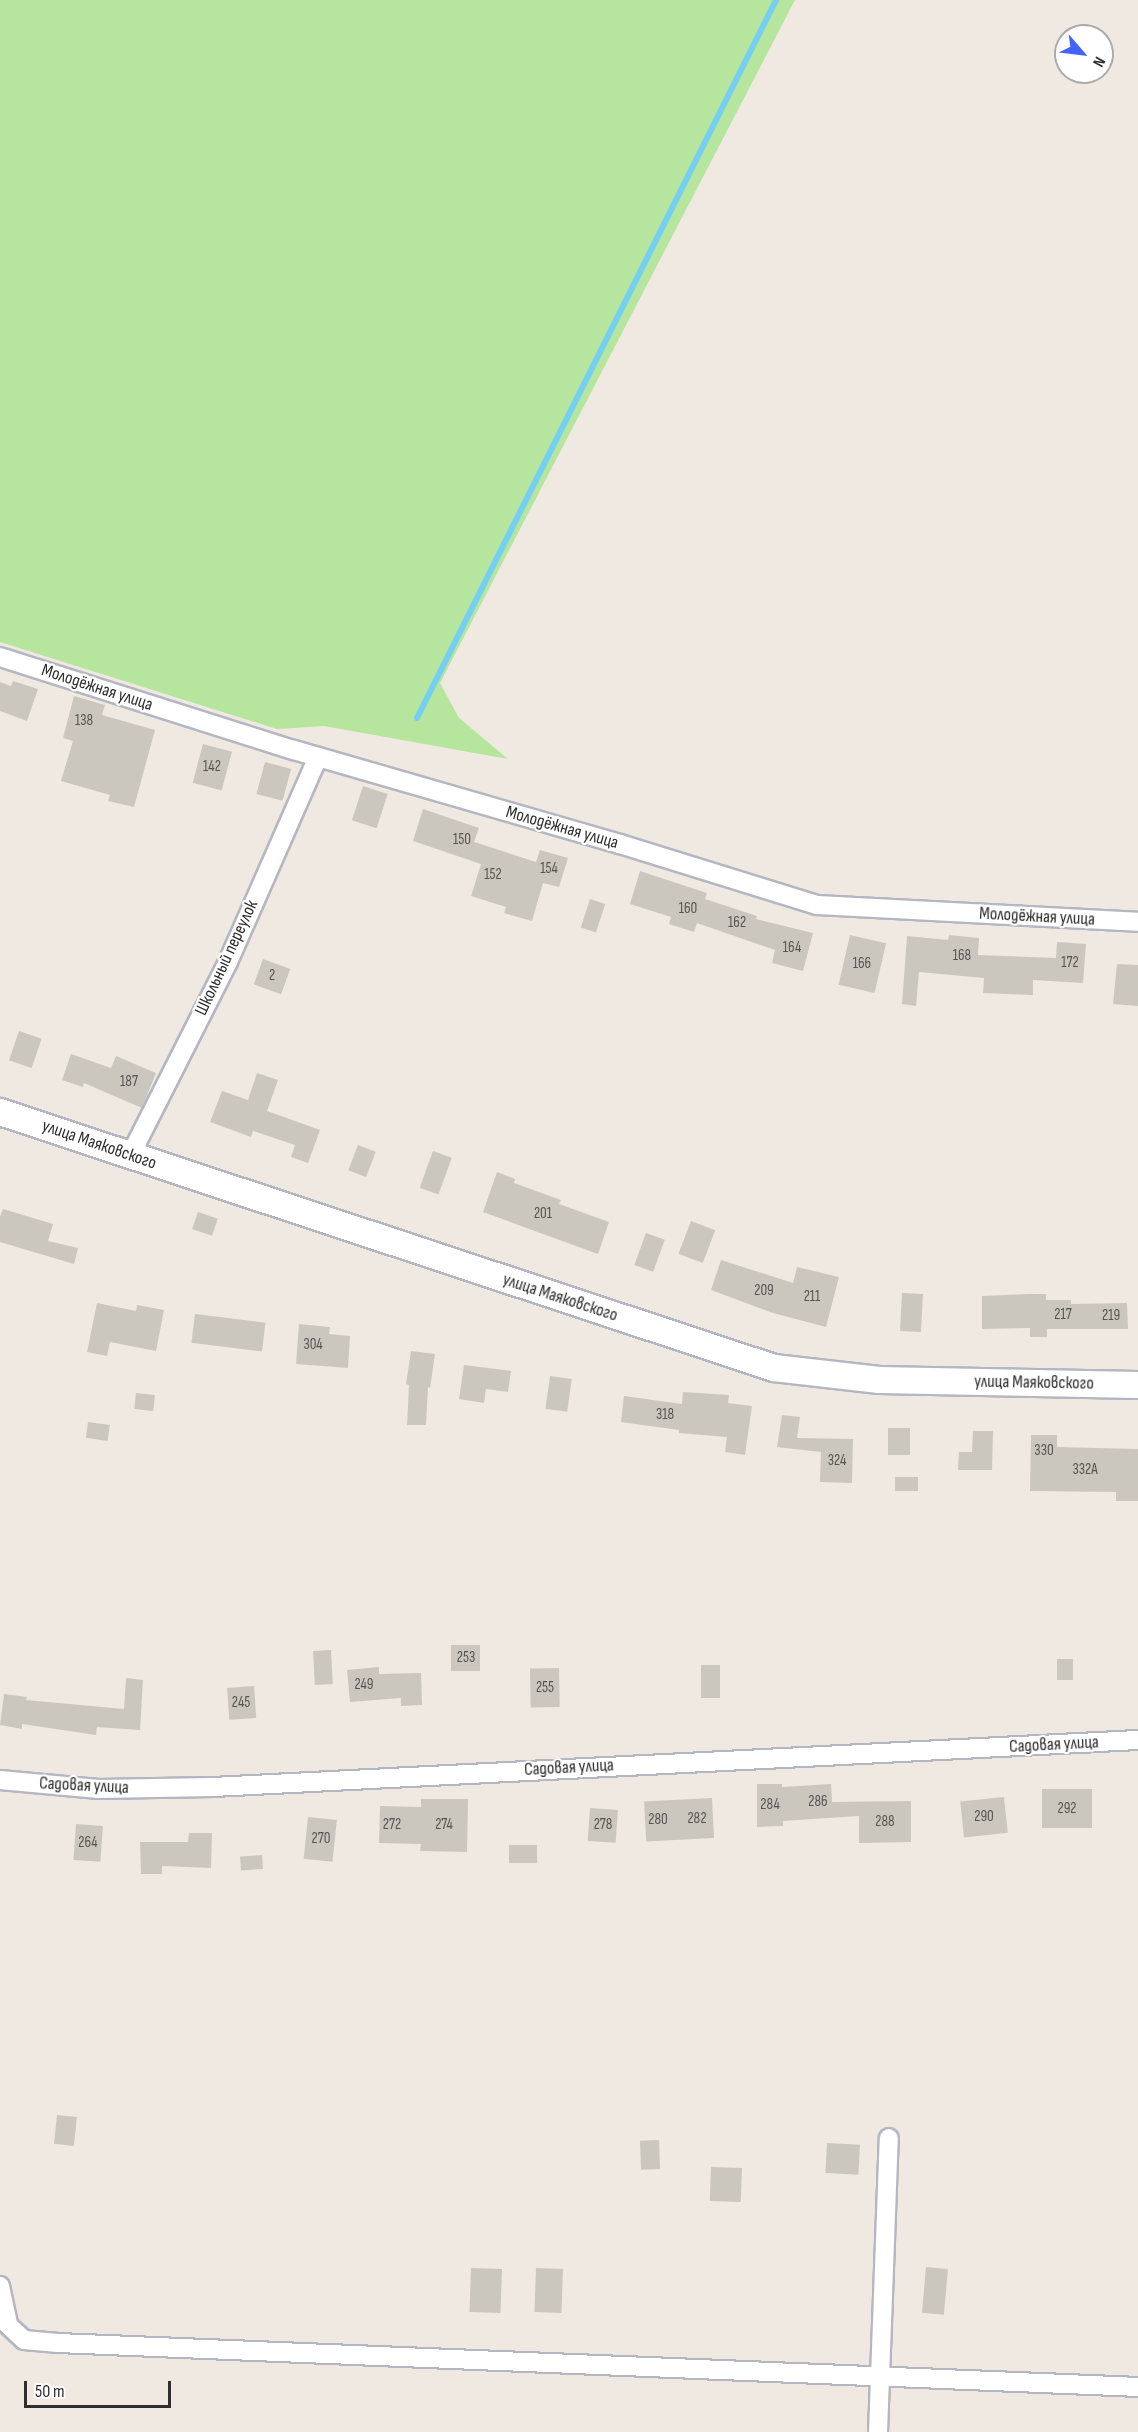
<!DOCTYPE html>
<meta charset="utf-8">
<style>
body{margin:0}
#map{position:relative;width:1138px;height:2432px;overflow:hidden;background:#efe9e1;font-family:"Sofia Sans Condensed",sans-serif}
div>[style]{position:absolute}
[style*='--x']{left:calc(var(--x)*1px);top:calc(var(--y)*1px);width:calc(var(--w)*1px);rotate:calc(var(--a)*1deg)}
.green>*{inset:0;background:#b6e59e}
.stream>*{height:6px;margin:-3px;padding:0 3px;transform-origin:3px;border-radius:3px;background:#75cff0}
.building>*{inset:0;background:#cbc7bf;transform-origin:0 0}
.roads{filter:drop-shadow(2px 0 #b4b7c1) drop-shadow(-2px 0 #b4b7c1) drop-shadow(0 2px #b4b7c1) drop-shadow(0 -2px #b4b7c1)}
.street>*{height:18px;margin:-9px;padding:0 9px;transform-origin:9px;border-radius:9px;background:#fff}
.secondary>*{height:26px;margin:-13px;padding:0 13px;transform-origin:13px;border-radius:13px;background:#fff}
span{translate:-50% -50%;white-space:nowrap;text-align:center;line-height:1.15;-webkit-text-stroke:4.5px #fff;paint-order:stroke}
.number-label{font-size:15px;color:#555452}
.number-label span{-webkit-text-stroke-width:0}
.street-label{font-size:18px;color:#2e2e2e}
.north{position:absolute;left:1054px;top:24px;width:60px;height:60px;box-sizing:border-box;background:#fff;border:2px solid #ababab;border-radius:50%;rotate:118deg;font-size:16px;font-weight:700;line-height:24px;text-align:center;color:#2e2e2e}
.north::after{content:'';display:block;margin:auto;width:21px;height:27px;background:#4264fb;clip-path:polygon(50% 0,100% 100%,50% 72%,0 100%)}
.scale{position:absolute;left:24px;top:2381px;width:147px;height:27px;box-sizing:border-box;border:3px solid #2e2e2e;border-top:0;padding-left:8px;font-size:18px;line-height:21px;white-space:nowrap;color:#2e2e2e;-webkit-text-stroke:4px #fff;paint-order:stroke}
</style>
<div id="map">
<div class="green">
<i style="clip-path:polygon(0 0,795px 0,440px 683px,459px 718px,508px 759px,324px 726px,277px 729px,0 642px)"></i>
</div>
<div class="stream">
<i style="--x:417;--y:718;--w:803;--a:-63.43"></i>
</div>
<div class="building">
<i style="clip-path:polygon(13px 681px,38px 689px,27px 721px,0 711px,0 682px,11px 686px)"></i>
<i style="clip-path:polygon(74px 696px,105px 705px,102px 715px,155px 730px,134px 807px,108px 801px,110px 795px,61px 781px,73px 741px,63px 738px)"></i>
<i style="left:203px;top:744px;width:30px;height:40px;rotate:15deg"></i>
<i style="left:265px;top:762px;width:27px;height:33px;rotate:15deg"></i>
<i style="left:363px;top:786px;width:26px;height:36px;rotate:18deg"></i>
<i style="clip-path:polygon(423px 809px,479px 828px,474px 842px,536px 862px,540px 850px,568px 858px,559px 887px,543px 883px,532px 921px,504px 913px,506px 907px,471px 896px,481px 864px,413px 841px)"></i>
<i style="clip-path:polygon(640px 871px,707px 893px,705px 899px,757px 916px,756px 919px,813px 933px,803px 971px,772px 963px,775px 950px,697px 923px,694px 932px,669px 924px,671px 917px,630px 904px)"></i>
<i style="left:590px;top:899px;width:16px;height:30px;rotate:18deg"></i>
<i style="left:850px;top:935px;width:37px;height:51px;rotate:13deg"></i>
<i style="clip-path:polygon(949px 935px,979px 938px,978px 955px,1056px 958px,1057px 942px,1086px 944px,1083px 983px,1033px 980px,1033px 995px,983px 993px,984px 978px,919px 972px,916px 1006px,902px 1004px,907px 936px,948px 940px)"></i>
<i style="left:263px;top:959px;width:29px;height:27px;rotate:20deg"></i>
<i style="clip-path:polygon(1117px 964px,1138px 965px,1138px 1006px,1113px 1004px)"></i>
<i style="left:19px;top:1031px;width:24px;height:31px;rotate:19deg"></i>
<i style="clip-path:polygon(71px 1054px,111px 1068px,116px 1056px,156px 1073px,142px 1108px,84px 1083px,83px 1087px,62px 1080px)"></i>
<i style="clip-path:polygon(257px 1073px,278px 1080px,267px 1111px,320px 1130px,308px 1163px,291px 1157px,295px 1145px,253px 1131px,251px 1137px,210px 1122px,222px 1091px,248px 1100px)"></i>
<i style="left:358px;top:1145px;width:19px;height:27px;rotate:21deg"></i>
<i style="left:433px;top:1151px;width:20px;height:39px;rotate:20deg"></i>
<i style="clip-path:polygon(497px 1172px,515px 1179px,514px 1183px,561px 1200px,559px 1204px,609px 1222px,598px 1254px,483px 1212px)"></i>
<i style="clip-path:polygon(3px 1209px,53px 1224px,48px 1241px,78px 1248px,74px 1264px,0 1242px,0 1217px)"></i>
<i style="left:198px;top:1212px;width:21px;height:18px;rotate:19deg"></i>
<i style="left:691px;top:1221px;width:26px;height:35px;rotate:21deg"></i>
<i style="left:646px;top:1233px;width:20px;height:34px;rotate:20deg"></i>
<i style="clip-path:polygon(721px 1260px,793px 1283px,797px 1267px,839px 1277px,826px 1327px,773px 1313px,711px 1290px)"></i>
<i style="left:902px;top:1293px;width:21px;height:38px;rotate:3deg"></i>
<i style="clip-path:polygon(1030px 1294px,1046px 1294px,1046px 1300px,1071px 1300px,1071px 1304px,1127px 1303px,1128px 1329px,1047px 1329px,1047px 1337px,1030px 1337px,1030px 1328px,982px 1329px,982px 1296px)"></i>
<i style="clip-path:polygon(97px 1303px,136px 1311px,137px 1305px,164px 1310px,156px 1351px,110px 1342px,107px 1356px,87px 1352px)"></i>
<i style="left:195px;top:1314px;width:71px;height:29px;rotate:7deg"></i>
<i style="clip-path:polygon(299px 1324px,330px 1327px,329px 1334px,350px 1336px,348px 1368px,296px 1364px)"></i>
<i style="clip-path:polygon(411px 1351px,435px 1354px,430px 1388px,428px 1387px,426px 1425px,407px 1425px,409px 1385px,406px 1384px)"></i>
<i style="clip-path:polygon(464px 1365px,511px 1371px,508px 1392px,486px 1389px,484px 1403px,459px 1399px)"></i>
<i style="left:550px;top:1376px;width:22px;height:33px;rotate:8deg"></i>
<i style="clip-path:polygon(683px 1392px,729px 1395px,728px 1403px,752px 1406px,745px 1455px,725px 1452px,727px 1437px,679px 1433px,679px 1430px,621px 1422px,624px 1396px,682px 1404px)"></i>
<i style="left:136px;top:1393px;width:19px;height:16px;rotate:6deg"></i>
<i style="clip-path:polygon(782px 1415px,800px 1417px,797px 1438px,853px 1439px,852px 1483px,820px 1482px,821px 1452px,777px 1447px)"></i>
<i style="left:88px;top:1422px;width:22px;height:16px;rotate:8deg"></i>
<i style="left:888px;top:1428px;width:22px;height:27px"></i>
<i style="clip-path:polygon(973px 1431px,993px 1431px,992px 1470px,958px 1470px,959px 1452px,972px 1452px)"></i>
<i style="clip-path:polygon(1031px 1435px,1057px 1435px,1057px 1447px,1138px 1449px,1138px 1501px,1116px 1501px,1116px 1492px,1030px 1491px)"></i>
<i style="left:895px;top:1477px;width:23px;height:14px"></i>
<i style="left:451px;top:1645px;width:29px;height:26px"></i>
<i style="left:331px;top:1650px;width:34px;height:18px;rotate:87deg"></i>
<i style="left:1057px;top:1659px;width:16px;height:21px"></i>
<i style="left:701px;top:1665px;width:19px;height:33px"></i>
<i style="clip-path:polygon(379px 1667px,379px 1674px,421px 1673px,422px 1705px,401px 1706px,401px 1698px,350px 1702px,347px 1670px)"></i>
<i style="left:559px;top:1668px;width:39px;height:29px;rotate:89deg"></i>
<i style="clip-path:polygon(126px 1678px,143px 1680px,140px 1730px,97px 1727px,96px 1735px,22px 1724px,22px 1729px,0 1725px,4px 1694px,27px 1697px,26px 1700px,124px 1709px)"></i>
<i style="left:254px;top:1686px;width:32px;height:27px;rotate:86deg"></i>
<i style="clip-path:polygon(757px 1784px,782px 1784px,782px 1787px,831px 1784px,832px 1802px,911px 1801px,911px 1842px,859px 1843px,859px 1816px,783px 1821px,783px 1826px,757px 1827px)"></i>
<i style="left:1092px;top:1789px;width:39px;height:50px;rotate:90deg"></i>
<i style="left:1004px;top:1797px;width:36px;height:44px;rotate:84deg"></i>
<i style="left:712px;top:1798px;width:40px;height:68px;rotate:87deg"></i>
<i style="clip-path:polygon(421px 1799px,468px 1799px,467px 1852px,420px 1851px,421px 1844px,379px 1843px,380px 1806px,421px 1807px)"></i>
<i style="left:590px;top:1808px;width:28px;height:33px;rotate:4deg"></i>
<i style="left:308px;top:1817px;width:29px;height:42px;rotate:6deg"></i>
<i style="left:76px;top:1824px;width:27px;height:36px;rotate:4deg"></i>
<i style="clip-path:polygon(189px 1833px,212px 1833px,211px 1868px,162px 1866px,162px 1874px,141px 1874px,140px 1842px,188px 1842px)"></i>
<i style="left:509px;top:1845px;width:28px;height:18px"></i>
<i style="left:262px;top:1855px;width:14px;height:22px;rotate:86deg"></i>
<i style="left:57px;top:2115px;width:20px;height:29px;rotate:6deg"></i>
<i style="left:659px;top:2140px;width:29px;height:19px;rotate:88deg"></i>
<i style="left:827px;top:2143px;width:33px;height:30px;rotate:3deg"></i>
<i style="left:711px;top:2167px;width:31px;height:34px;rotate:2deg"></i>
<i style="left:926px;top:2267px;width:22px;height:46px;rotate:5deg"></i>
<i style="left:471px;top:2268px;width:31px;height:44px;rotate:2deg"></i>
<i style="left:536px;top:2268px;width:27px;height:44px;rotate:2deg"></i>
</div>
<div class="roads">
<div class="street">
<i style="--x:0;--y:657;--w:308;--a:17.6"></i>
<i style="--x:294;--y:750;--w:339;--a:16.1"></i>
<i style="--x:620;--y:844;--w:206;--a:17.2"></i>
<i style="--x:817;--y:905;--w:321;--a:3"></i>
<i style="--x:130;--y:1156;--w:217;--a:-63.2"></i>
<i style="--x:228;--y:962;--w:224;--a:-66.3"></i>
<i style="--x:0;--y:1780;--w:99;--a:5.2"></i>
<i style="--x:99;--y:1789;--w:114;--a:-1"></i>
<i style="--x:213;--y:1787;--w:926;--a:-2.91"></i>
<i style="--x:0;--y:2286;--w:40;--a:78"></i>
<i style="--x:8;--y:2325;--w:22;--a:43"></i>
<i style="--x:24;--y:2340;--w:34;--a:5"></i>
<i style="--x:58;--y:2343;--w:1081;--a:2.33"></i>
<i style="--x:878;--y:2432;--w:294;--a:-87.9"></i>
</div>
<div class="secondary">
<i style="--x:0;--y:1112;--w:815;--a:18.3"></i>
<i style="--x:774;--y:1368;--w:106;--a:6.5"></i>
<i style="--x:879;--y:1380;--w:259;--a:1.1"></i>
</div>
</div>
<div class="number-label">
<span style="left:84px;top:721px">138</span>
<span style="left:212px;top:767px">142</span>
<span style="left:462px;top:840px">150</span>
<span style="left:549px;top:869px">154</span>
<span style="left:493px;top:875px">152</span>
<span style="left:688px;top:909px">160</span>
<span style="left:737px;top:923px">162</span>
<span style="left:792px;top:948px">164</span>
<span style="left:962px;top:956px">168</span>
<span style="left:1070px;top:963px">172</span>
<span style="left:862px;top:964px">166</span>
<span style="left:272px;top:976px">2</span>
<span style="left:129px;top:1082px">187</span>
<span style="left:543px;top:1214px">201</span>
<span style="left:764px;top:1291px">209</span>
<span style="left:812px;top:1297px">211</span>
<span style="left:1063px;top:1315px">217</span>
<span style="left:1111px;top:1316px">219</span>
<span style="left:313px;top:1345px">304</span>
<span style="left:665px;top:1415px">318</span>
<span style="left:1044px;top:1451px">330</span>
<span style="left:837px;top:1461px">324</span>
<span style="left:1085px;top:1470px">332А</span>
<span style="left:466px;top:1658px">253</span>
<span style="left:364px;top:1685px">249</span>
<span style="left:545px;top:1688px">255</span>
<span style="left:241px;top:1703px">245</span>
<span style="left:818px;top:1802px">286</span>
<span style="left:770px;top:1805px">284</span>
<span style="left:1067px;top:1809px">292</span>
<span style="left:984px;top:1817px">290</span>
<span style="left:697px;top:1819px">282</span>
<span style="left:658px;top:1820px">280</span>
<span style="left:885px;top:1822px">288</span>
<span style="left:392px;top:1825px">272</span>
<span style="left:444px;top:1825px">274</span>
<span style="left:603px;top:1825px">278</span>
<span style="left:321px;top:1839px">270</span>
<span style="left:88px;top:1843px">264</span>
</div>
<div class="street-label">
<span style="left:97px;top:688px;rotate:18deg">Молодёжная улица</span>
<span style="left:562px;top:828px;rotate:16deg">Молодёжная улица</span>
<span style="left:1037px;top:917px;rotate:3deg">Молодёжная улица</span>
<span style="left:227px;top:958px;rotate:-65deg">Школьный переулок</span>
<span style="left:99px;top:1145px;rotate:19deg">улица Маяковского</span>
<span style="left:560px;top:1298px;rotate:18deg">улица Маяковского</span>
<span style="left:1034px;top:1383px;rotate:1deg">улица Маяковского</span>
<span style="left:1054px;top:1745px;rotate:-3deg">Садовая улица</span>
<span style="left:569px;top:1768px;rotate:-3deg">Садовая улица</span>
<span style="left:84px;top:1786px;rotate:3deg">Садовая улица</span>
</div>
<div class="north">N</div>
<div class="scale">50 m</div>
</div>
